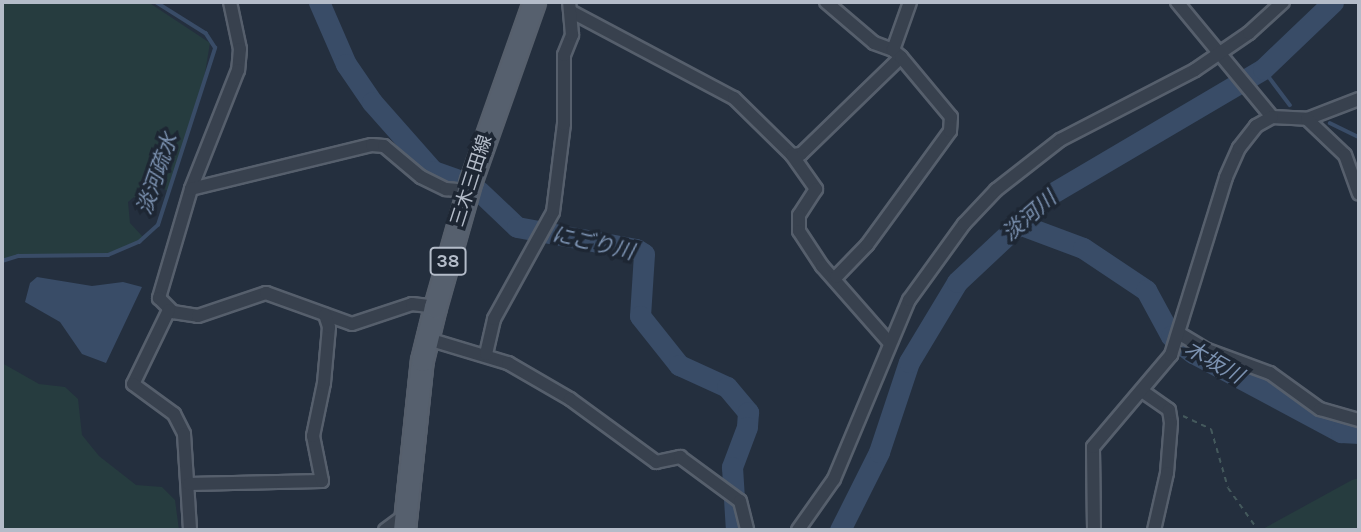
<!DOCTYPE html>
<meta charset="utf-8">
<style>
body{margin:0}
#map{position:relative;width:1361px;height:532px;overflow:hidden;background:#242f3e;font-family:Karla,"Noto Sans JP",sans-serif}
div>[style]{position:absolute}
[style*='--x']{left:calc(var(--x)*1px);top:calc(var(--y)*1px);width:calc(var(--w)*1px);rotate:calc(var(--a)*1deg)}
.green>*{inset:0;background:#263c3f}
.water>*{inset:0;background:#394c67}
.stream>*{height:3.5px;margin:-1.75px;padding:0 1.75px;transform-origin:1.75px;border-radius:1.75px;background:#394c67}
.river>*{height:21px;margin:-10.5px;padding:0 10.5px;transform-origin:10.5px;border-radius:10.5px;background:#394c67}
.path>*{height:2px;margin-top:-1px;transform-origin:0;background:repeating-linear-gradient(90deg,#44595c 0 5px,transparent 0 10px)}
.roads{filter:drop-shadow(2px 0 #565f6c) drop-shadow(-2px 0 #565f6c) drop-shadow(0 2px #565f6c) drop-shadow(0 -2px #565f6c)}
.street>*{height:12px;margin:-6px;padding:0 6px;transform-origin:6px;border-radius:6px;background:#38414e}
.primary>*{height:21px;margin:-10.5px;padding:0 10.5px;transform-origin:10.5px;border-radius:10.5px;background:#56606e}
span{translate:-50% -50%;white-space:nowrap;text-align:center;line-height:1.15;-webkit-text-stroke:7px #1d2633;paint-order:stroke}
.shield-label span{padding:2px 5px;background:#1d2633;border:2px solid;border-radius:5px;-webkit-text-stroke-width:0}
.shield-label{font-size:18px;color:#b4bcc9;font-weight:700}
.street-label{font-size:19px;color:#b4bcc9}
.water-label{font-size:21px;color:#7c92b1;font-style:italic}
.frame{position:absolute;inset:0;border:4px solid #b4bcc9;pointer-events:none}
</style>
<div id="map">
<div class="green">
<i style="clip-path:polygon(2px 2px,148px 2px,210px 43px,204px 79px,169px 192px,154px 183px,145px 203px,134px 197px,128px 202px,130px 223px,143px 237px,133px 244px,103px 255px,23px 254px,2px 259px)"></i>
<i style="clip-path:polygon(2px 363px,39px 384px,65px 387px,78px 399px,82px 435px,99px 456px,136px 485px,162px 487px,175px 500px,179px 530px,2px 530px)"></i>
<i style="clip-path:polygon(1359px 478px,1359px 530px,1261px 530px,1352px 480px)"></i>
</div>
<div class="water">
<i style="clip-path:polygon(37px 277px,92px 286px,123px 282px,142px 287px,106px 363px,82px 354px,60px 322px,25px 302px,30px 283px)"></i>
</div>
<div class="stream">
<i style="--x:1263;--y:69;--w:45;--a:53.1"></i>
<i style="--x:1330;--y:123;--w:32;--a:26"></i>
<i style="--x:2;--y:261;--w:17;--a:-17"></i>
<i style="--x:18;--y:256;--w:90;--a:-0.6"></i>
<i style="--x:108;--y:255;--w:34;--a:-23"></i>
<i style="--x:139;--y:242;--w:25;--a:-42"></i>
<i style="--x:158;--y:225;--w:186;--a:-72.1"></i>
<i style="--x:215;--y:48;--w:17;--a:-123"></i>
<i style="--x:206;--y:34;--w:60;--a:-147.9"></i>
</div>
<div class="river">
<i style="--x:319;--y:2;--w:68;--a:66.5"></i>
<i style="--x:346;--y:64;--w:46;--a:55.6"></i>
<i style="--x:372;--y:102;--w:92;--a:48.5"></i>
<i style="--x:433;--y:171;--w:24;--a:19"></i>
<i style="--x:479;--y:191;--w:52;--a:43.5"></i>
<i style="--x:517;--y:227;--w:121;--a:10.5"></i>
<i style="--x:636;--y:249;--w:9;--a:32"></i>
<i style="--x:644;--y:254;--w:62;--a:93.7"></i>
<i style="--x:640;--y:316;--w:63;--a:51.5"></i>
<i style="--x:679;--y:365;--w:53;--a:24.6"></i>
<i style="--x:727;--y:387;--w:33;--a:50"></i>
<i style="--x:748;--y:412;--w:15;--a:94"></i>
<i style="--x:747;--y:427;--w:43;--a:110.6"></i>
<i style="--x:732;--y:467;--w:63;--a:86.4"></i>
<i style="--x:1019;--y:224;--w:68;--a:20.6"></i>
<i style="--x:1083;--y:248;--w:76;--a:33.7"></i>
<i style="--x:1146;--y:290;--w:52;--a:61.5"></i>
<i style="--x:1171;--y:336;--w:28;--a:38"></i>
<i style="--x:1193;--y:353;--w:168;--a:28.1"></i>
<i style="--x:1341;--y:432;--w:18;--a:3"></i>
<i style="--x:840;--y:530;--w:87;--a:-63.4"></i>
<i style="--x:879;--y:452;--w:95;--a:-71.6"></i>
<i style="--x:909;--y:362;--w:93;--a:-59"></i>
<i style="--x:957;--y:282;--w:129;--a:-43.1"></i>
<i style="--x:1051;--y:194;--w:246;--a:-30.5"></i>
<i style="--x:1263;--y:69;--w:97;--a:-43.7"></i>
</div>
<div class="path">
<i style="--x:1183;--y:416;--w:31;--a:25"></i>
<i style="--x:1211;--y:429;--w:61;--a:73.9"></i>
<i style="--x:1228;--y:488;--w:52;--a:54.5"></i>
</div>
<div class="roads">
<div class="street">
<i style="--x:230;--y:2;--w:48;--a:78"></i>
<i style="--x:240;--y:49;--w:21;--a:95"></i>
<i style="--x:238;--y:70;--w:128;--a:111.6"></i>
<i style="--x:191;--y:189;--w:114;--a:106.4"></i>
<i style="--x:159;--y:298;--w:20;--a:45"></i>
<i style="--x:173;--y:312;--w:25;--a:9"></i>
<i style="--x:198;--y:316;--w:72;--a:-18.7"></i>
<i style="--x:266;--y:293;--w:91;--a:19.8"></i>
<i style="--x:352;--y:324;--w:63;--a:-18.4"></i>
<i style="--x:412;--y:304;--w:23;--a:7"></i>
<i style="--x:826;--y:2;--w:63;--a:40.5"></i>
<i style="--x:874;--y:43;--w:20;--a:20"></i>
<i style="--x:1177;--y:2;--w:149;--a:50.4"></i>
<i style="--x:1272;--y:117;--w:35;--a:3"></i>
<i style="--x:1307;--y:119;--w:56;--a:-21"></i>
<i style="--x:572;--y:12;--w:183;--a:28"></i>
<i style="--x:734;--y:98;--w:81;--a:44.5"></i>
<i style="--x:792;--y:155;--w:9;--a:-6"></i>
<i style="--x:801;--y:154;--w:139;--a:-44.1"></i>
<i style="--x:901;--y:57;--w:11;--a:-139"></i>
<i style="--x:893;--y:50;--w:51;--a:-70.5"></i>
<i style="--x:1307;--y:119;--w:52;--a:43.5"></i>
<i style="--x:1345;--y:155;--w:41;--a:70.3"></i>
<i style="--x:792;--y:155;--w:42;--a:54.8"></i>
<i style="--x:816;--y:189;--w:31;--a:123"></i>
<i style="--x:799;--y:215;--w:16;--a:90"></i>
<i style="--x:799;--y:231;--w:42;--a:56.7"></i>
<i style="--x:822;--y:266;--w:100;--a:48.7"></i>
<i style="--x:191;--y:189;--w:186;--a:-13.7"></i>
<i style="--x:372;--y:145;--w:12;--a:5"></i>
<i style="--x:384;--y:146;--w:48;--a:40"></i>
<i style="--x:421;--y:177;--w:28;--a:26"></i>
<i style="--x:446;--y:189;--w:22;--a:5"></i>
<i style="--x:836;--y:277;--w:45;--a:-45.9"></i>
<i style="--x:867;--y:245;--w:141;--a:-53.9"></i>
<i style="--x:950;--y:131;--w:14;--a:-86"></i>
<i style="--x:951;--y:117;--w:78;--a:-129.8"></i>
<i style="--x:169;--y:310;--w:82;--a:115.9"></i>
<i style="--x:133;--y:384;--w:51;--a:36.2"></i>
<i style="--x:174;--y:414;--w:22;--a:63"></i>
<i style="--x:184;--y:434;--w:96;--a:86.4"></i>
<i style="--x:1180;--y:334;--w:31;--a:31"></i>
<i style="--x:1207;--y:350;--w:67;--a:20.1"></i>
<i style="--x:1270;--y:373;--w:62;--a:35.8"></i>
<i style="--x:1320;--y:409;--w:41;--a:15.8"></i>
<i style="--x:428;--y:339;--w:84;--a:16.7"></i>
<i style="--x:508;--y:363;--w:72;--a:30.1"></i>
<i style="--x:570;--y:399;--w:107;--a:36.2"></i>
<i style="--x:656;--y:462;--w:25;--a:-12"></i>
<i style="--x:680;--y:457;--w:74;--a:36.3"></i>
<i style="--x:740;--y:501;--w:30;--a:76"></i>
<i style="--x:486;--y:354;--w:36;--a:-77"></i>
<i style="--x:494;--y:319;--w:122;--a:-61.1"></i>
<i style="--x:553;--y:212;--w:89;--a:-82.9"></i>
<i style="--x:564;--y:124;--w:69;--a:-90"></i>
<i style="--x:564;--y:55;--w:22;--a:-68"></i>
<i style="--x:572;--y:35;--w:33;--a:-95"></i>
<i style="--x:1142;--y:391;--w:33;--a:35"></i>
<i style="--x:1169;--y:410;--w:13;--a:81"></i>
<i style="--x:1171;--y:423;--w:50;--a:94.6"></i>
<i style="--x:1167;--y:473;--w:58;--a:102.8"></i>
<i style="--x:189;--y:484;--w:133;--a:-1.3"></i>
<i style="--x:322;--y:481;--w:46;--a:-101.3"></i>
<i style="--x:313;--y:436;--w:54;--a:-78.3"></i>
<i style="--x:324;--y:383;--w:56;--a:-84.9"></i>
<i style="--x:329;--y:327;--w:13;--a:-108"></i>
<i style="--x:385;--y:530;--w:26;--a:-36"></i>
<i style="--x:798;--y:530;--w:62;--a:-54.8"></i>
<i style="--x:834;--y:479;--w:194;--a:-67.3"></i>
<i style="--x:909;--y:300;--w:94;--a:-54.1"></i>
<i style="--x:964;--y:224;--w:47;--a:-46.7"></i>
<i style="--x:996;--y:190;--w:81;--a:-38"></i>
<i style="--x:1060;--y:140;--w:152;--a:-27.4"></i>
<i style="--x:1195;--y:70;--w:65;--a:-34.4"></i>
<i style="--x:1249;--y:33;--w:46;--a:-42.4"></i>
<i style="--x:1094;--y:530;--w:83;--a:-90.7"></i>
<i style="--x:1093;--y:447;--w:121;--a:-49.7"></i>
<i style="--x:1171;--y:355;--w:186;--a:-72.8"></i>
<i style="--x:1226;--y:177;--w:32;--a:-66"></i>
<i style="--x:1239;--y:148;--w:28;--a:-52"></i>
<i style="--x:1256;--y:126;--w:18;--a:-29"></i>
</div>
<div class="primary">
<i style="--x:404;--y:530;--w:171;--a:-84"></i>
<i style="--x:422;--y:360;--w:55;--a:-76.2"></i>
<i style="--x:435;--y:307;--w:132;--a:-74.2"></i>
<i style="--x:471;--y:180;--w:189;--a:-70.5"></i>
</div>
</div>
<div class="shield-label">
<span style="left:448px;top:261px">38</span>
</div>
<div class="street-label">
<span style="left:472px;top:181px;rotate:-72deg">三木三田線</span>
</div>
<div class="water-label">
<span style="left:157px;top:174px;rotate:-71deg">淡河疏水</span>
<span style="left:1029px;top:216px;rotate:-41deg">淡河川</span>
<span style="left:593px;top:243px;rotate:13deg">にごり川</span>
<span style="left:1214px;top:362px;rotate:30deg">木坂川</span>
</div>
<div class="frame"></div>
</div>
